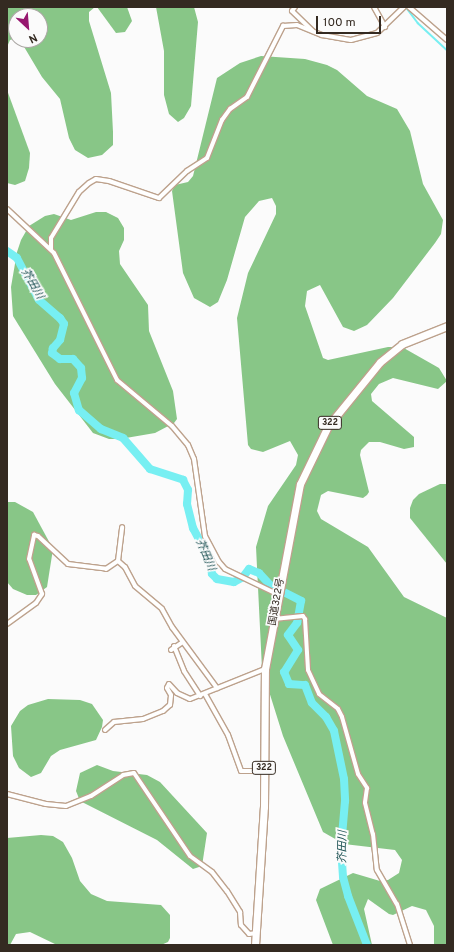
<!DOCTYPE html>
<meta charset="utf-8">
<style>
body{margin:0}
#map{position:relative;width:454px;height:952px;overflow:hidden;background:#fbfbfb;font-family:Overpass,"Noto Sans JP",sans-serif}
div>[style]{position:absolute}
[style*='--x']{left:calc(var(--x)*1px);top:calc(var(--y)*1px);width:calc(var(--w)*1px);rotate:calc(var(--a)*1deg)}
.forest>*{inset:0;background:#88c687}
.stream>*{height:1.5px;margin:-0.75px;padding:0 0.75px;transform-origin:0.75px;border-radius:0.75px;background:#77eff2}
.river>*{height:8px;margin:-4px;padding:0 4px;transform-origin:4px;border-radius:4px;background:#77eff2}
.roads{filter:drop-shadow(1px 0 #bda28d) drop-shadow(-1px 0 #bda28d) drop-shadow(0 1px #bda28d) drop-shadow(0 -1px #bda28d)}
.street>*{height:4px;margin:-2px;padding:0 2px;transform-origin:2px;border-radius:2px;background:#fff}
.highway>*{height:7px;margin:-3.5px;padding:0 3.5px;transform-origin:3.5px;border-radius:3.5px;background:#fff}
span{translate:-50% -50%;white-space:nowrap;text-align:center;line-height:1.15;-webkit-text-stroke:3.5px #fbfbfb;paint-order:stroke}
.shield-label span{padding:1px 3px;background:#fbfbfb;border:1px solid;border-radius:3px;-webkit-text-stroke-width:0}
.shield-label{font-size:9px;color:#342a21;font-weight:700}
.street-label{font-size:10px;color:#342a21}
.water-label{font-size:11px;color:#1a4f51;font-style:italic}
.frame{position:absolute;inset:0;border:8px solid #342a21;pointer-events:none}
.north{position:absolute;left:8px;top:8px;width:40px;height:40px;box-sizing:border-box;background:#fbfbfb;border:1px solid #aba7a4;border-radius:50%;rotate:154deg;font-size:11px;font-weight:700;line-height:16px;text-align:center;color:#342a21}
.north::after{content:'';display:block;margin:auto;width:14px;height:18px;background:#97176f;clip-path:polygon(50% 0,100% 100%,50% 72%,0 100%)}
.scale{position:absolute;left:316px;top:16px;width:65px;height:18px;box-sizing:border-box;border:2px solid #342a21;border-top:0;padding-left:5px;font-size:12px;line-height:14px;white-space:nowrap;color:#342a21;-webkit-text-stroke:3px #fbfbfb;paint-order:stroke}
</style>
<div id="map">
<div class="forest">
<i style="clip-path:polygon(7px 7px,95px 7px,89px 12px,89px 21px,111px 93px,113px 132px,113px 145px,102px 155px,88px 158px,75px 150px,69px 138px,60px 99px,42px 77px,20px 40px,40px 40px,40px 16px,16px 16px,16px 38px,10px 40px,7px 47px)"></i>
<i style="clip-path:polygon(97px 7px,127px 7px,132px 21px,125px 32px,116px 33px)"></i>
<i style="clip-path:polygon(156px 7px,194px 7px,198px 22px,191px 106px,184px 118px,178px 122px,169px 114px,164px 95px,164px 51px)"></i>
<i style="clip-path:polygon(261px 56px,305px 59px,327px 65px,337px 70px,367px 96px,397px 109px,410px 131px,423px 184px,443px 220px,441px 234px,435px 243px,393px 298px,367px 325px,354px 331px,343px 327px,320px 285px,307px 291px,305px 306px,323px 358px,328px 360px,388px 347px,402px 347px,439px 368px,447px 381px,438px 389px,393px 378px,379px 384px,371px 394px,372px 401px,414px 437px,414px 447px,404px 449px,380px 442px,369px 442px,361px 450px,360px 455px,369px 492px,367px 495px,363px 498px,328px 491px,321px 495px,317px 511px,321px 519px,368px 547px,404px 597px,447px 618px,447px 945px,434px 945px,434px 926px,426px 910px,412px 906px,393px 915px,389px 914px,368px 899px,364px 909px,372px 945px,333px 945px,316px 900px,320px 889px,353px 873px,380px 881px,388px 880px,399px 873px,402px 860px,395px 850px,344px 844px,323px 832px,283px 736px,262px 669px,256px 547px,268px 506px,296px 465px,298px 455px,290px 441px,263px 452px,251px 449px,248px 445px,237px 318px,248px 273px,276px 214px,276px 206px,272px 198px,259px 201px,245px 217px,227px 280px,218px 302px,210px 307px,194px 298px,183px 273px,172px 191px,175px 185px,188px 182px,193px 176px,217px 78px,240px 63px)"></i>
<i style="clip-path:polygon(7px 90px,30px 153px,29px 168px,25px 181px,15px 185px,7px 183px)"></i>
<i style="clip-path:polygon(96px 212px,106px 212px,118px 218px,124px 228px,124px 240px,119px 251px,120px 264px,148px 305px,149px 331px,173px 391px,177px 419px,174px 423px,155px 433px,120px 439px,109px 439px,93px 433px,55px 384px,13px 316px,11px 287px,17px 252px,21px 240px,29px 226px,45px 216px,54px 214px,71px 220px)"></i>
<i style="clip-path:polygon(440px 484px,447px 484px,447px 564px,410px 518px,410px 508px,413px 500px,419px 494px)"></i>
<i style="clip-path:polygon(7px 502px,15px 502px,33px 512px,53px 549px,47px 587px,36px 595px,27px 595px,13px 589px,7px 582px)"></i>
<i style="clip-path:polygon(48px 699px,80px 700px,92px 704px,103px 720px,102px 727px,96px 740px,60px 750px,51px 756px,41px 773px,31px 777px,19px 768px,13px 756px,11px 726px,20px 711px,28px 705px)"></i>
<i style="clip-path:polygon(97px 765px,113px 771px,147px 775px,160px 782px,207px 833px,202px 866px,193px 869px,157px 840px,80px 801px,76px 791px,80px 773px)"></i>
<i style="clip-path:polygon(41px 835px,53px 836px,63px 842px,72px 858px,80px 881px,91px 894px,107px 901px,161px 905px,170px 915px,170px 938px,168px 942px,161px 945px,57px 945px,30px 932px,16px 934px,10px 945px,7px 945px,7px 838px)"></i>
</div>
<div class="stream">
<i style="--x:406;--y:7;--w:20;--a:53"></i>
<i style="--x:418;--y:23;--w:40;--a:43"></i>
</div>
<div class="river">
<i style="--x:7;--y:251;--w:12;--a:35"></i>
<i style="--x:17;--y:258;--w:47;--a:62.4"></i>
<i style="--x:39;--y:300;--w:28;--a:41"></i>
<i style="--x:60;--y:318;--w:7;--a:56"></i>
<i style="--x:64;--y:324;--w:16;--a:104"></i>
<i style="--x:60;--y:340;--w:11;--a:131"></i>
<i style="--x:53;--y:348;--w:5;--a:101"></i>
<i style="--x:52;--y:353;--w:10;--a:37"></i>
<i style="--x:60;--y:359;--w:13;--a:0"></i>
<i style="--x:73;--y:359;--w:12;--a:48"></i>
<i style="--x:81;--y:368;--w:10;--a:84"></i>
<i style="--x:82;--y:378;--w:17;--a:118"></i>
<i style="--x:74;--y:393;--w:18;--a:74"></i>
<i style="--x:79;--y:410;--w:29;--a:41"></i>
<i style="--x:101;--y:429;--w:24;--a:22"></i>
<i style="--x:123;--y:438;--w:41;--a:48.9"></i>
<i style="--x:150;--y:469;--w:35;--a:18"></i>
<i style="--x:183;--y:480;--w:11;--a:63"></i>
<i style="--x:188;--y:490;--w:14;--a:94"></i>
<i style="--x:187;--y:504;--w:25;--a:76"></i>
<i style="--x:193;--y:528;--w:32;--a:62"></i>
<i style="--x:208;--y:556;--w:18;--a:77"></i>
<i style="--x:212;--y:574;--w:7;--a:45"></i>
<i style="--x:217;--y:579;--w:17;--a:10"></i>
<i style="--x:234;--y:582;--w:10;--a:-29"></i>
<i style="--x:243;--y:577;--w:10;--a:-53"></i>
<i style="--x:249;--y:569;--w:11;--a:22"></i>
<i style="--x:259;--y:573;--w:16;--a:47"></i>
<i style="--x:270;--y:585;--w:35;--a:27"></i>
<i style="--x:301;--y:601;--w:22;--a:100"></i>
<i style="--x:297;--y:623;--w:15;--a:127"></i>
<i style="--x:288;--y:635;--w:18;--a:56"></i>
<i style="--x:298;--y:650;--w:26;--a:122"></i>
<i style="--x:284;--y:672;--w:13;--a:67"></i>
<i style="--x:289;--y:684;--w:16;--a:4"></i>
<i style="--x:305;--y:685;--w:19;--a:69"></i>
<i style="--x:312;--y:703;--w:20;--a:45"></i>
<i style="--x:326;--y:717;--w:16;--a:60"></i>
<i style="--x:334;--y:731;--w:49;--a:78.2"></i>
<i style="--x:344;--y:779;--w:22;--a:87"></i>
<i style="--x:345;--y:801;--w:47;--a:94.9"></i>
<i style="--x:341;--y:848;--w:29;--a:86"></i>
<i style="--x:343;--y:877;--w:20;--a:75"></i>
<i style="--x:348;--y:896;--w:53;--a:68.8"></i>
</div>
<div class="roads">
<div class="street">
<i style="--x:295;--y:7;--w:5;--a:127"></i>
<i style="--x:292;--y:11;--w:29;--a:44"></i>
<i style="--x:374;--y:7;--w:23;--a:61"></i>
<i style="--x:409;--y:7;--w:50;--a:41"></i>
<i style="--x:7;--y:209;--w:64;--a:43.1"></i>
<i style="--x:54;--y:253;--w:142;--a:63.6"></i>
<i style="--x:117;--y:380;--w:72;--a:39.9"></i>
<i style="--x:172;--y:426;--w:25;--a:50"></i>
<i style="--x:188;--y:445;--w:15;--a:67"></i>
<i style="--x:194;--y:459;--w:78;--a:81.9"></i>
<i style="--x:205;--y:536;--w:30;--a:62"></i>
<i style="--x:219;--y:562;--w:9;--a:49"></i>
<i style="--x:225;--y:569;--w:60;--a:25.7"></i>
<i style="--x:51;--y:249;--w:11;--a:-90"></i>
<i style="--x:51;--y:238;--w:54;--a:-58.7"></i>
<i style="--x:79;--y:192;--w:13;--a:-42"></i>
<i style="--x:89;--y:183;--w:8;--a:-30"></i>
<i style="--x:96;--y:179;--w:13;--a:9"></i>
<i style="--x:109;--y:181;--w:53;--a:18.8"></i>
<i style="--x:159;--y:198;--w:39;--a:-44"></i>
<i style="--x:187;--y:171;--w:24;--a:-33"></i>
<i style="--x:207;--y:158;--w:41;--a:-68.5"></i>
<i style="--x:222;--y:120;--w:14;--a:-54"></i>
<i style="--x:230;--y:109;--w:21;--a:-35"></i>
<i style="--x:247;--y:97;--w:80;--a:-63.1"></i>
<i style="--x:283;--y:26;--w:14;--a:-4"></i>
<i style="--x:297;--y:25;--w:27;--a:22"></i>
<i style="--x:322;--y:35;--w:29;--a:10"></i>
<i style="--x:351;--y:40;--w:27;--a:-15"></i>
<i style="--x:377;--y:33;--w:37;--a:-44"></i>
<i style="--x:118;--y:561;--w:9;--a:41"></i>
<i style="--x:125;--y:567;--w:21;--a:62"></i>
<i style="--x:135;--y:586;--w:35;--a:40"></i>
<i style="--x:162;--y:609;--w:21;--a:61"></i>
<i style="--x:172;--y:627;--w:76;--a:53.6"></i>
<i style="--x:118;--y:561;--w:34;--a:-83"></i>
<i style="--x:274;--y:619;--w:29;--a:-6"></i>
<i style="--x:303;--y:616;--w:4;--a:56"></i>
<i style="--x:305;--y:619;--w:51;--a:86.6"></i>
<i style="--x:308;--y:670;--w:26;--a:65"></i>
<i style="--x:319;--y:694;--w:24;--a:38"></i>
<i style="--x:338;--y:709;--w:9;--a:63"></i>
<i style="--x:342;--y:717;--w:59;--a:74.3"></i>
<i style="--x:358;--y:774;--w:17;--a:57"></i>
<i style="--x:367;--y:788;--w:15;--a:98"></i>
<i style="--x:365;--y:803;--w:32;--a:76"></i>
<i style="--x:373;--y:834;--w:36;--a:84"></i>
<i style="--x:377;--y:870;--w:39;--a:60"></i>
<i style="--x:397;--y:904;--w:43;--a:72.4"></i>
<i style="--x:7;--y:624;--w:36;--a:-36"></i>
<i style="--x:36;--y:603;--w:11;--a:-56"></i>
<i style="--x:42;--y:594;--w:37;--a:-110"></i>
<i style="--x:29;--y:559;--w:25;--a:-78"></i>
<i style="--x:34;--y:535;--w:4;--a:14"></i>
<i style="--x:38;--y:536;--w:41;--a:43"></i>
<i style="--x:68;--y:564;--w:38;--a:7"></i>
<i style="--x:106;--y:569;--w:14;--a:-34"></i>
<i style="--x:174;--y:646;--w:27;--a:68"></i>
<i style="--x:184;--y:671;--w:30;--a:57"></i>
<i style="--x:171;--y:650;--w:14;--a:-34"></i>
<i style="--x:205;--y:694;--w:47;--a:60.7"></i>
<i style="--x:228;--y:735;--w:38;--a:70"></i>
<i style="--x:241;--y:771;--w:23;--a:0"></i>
<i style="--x:105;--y:730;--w:12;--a:-42"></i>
<i style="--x:114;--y:722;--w:29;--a:-6"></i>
<i style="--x:143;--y:719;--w:22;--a:-22"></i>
<i style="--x:163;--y:711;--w:9;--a:-41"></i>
<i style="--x:170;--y:705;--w:10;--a:-84"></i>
<i style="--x:171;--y:695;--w:8;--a:-120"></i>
<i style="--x:167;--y:688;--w:4;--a:-63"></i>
<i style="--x:169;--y:684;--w:12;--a:48"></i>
<i style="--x:177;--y:693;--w:14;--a:25"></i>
<i style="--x:190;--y:699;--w:81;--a:-21.8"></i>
<i style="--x:7;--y:794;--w:40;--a:14.4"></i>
<i style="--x:46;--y:804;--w:20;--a:6"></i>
<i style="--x:66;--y:806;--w:27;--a:-22"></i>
<i style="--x:91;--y:796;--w:38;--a:-33"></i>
<i style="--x:123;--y:775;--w:11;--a:-10"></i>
<i style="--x:134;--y:773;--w:100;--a:56"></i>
<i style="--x:190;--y:856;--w:27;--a:36"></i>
<i style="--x:212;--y:872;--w:24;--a:52"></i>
<i style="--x:227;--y:891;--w:25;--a:58"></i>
<i style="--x:240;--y:912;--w:13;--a:86"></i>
<i style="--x:241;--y:925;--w:12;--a:48"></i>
<i style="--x:249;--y:934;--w:8;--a:-7"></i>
</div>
<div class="highway">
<i style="--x:255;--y:945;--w:138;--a:-86.3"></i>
<i style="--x:264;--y:807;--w:138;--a:-89.6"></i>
<i style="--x:265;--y:669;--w:188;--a:-79.3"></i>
<i style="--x:300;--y:484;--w:64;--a:-64.2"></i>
<i style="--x:328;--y:426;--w:82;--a:-50.9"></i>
<i style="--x:380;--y:362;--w:28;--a:-39"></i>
<i style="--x:402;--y:344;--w:48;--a:-21.8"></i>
</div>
</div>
<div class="shield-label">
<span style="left:330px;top:423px">322</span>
<span style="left:264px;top:768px">322</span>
</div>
<div class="street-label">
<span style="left:277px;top:602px;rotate:-80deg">国道322号</span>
</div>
<div class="water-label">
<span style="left:32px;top:284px;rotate:60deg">芥田川</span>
<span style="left:205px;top:555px;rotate:67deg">芥田川</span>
<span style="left:343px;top:847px;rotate:-89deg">芥田川</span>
</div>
<div class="frame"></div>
<div class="north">N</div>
<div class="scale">100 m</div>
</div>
